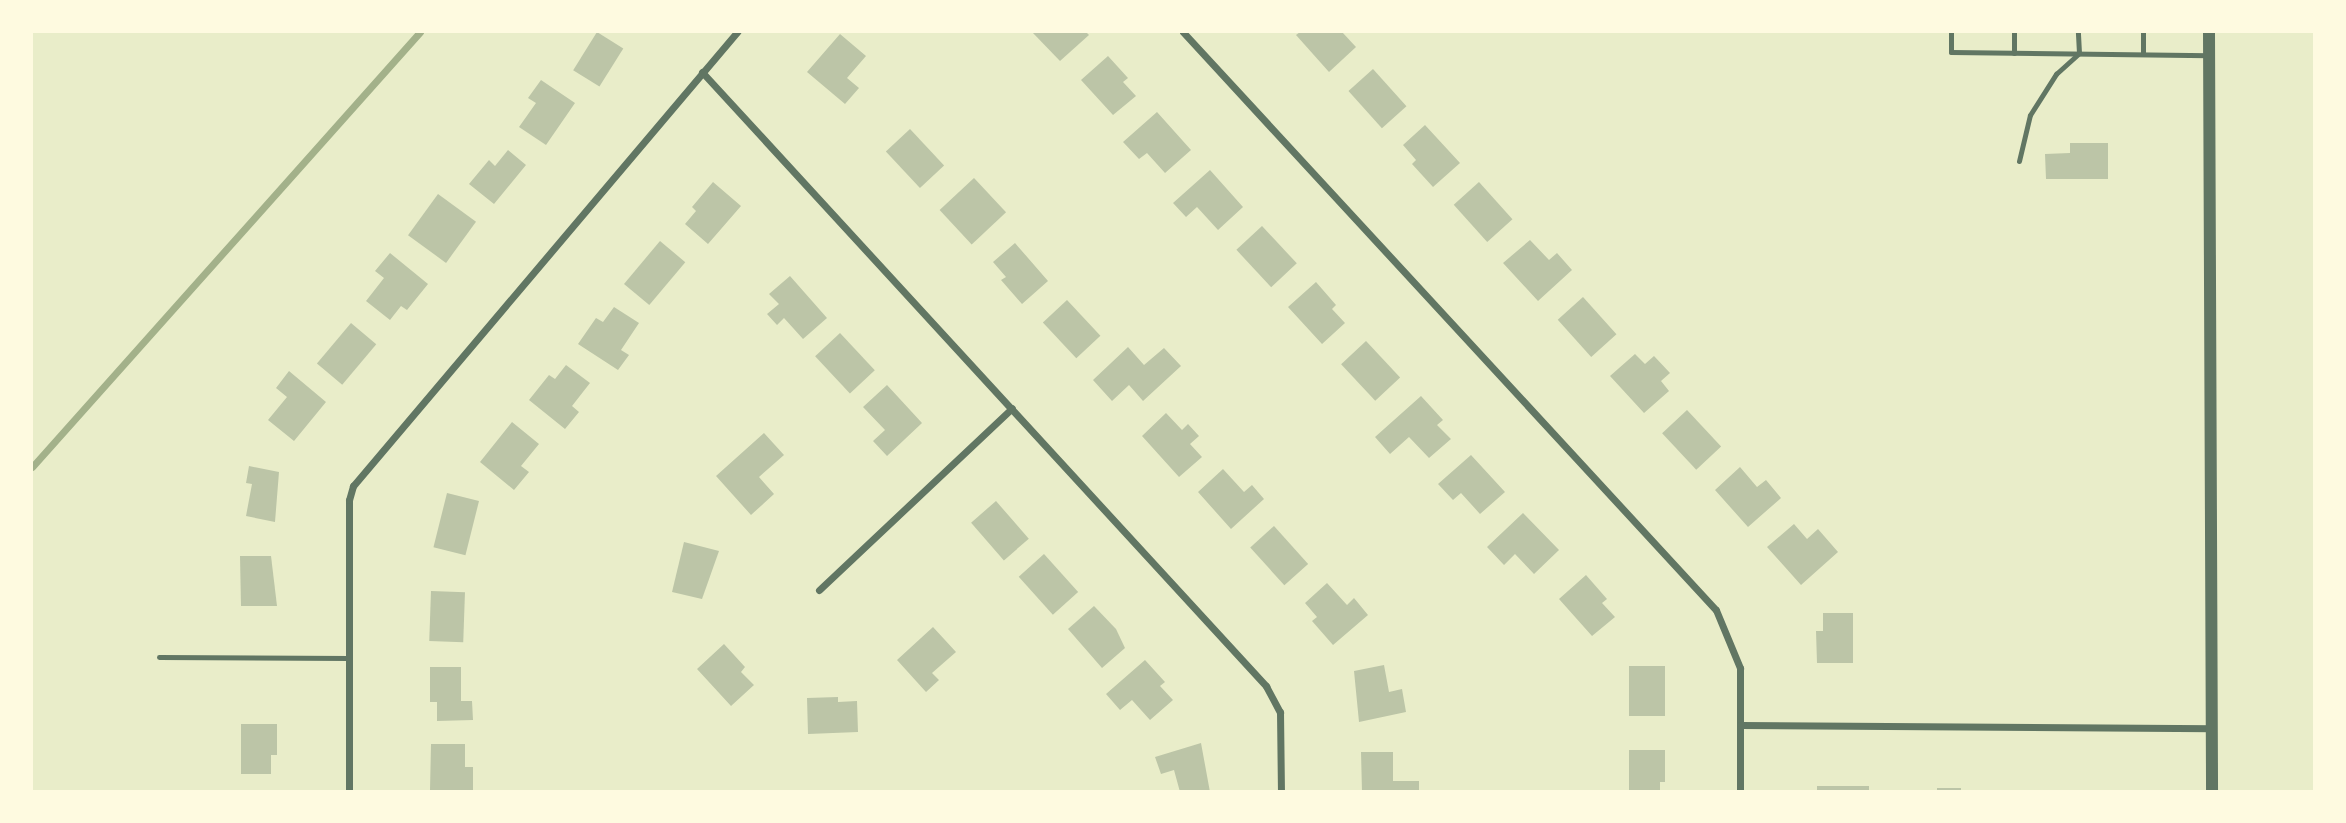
<!DOCTYPE html>
<style>
body{margin:0}
#map{position:relative;width:2346px;height:823px;overflow:hidden;background:#e9edc9;font-family:Spectral,serif}
div>[style]{position:absolute}
[style*='--x']{left:calc(var(--x)*1px);top:calc(var(--y)*1px);width:calc(var(--w)*1px);rotate:calc(var(--a)*1deg)}
.stream>*{height:7px;margin:-3.5px;padding:0 3.5px;transform-origin:3.5px;border-radius:3.5px;background:#a3b18a}
.building>*{inset:0;background:#bcc5a7;transform-origin:0 0}
.service>*{height:5px;margin:-2.5px;padding:0 2.5px;transform-origin:2.5px;border-radius:2.5px;background:#617663}
.minor>*{height:7px;margin:-3.5px;padding:0 3.5px;transform-origin:3.5px;border-radius:3.5px;background:#617663}
.tertiary>*{height:12px;margin:-6px;padding:0 6px;transform-origin:6px;border-radius:6px;background:#617663}
span{translate:-50% -50%;white-space:nowrap;text-align:center;line-height:1.15;-webkit-text-stroke:5px #fefae0;paint-order:stroke}
.frame{position:absolute;inset:0;border:33px solid #fefae0;pointer-events:none}
</style>
<div id="map">
<div class="stream">
<i style="--x:32;--y:467;--w:583;--a:-48.27"></i>
</div>
<div class="building">
<i style="left:597px;top:32px;width:31px;height:45px;rotate:32deg"></i>
<i style="clip-path:polygon(1032px 32px,1086px 32px,1089px 35px,1060px 61px)"></i>
<i style="clip-path:polygon(1300px 32px,1342px 32px,1356px 47px,1329px 72px,1296px 35px)"></i>
<i style="clip-path:polygon(840px 34px,866px 56px,847px 78px,859px 88px,845px 104px,807px 72px)"></i>
<i style="clip-path:polygon(1108px 56px,1128px 78px,1123px 82px,1136px 96px,1113px 115px,1081px 80px)"></i>
<i style="left:1373px;top:69px;width:50px;height:33px;rotate:48deg"></i>
<i style="clip-path:polygon(541px 80px,575px 103px,546px 145px,519px 127px,536px 103px,528px 98px)"></i>
<i style="clip-path:polygon(1157px 112px,1191px 150px,1165px 173px,1147px 153px,1139px 159px,1123px 142px)"></i>
<i style="clip-path:polygon(1425px 125px,1460px 163px,1433px 187px,1412px 164px,1416px 160px,1403px 145px)"></i>
<i style="left:910px;top:129px;width:50px;height:33px;rotate:47deg"></i>
<i style="clip-path:polygon(2070px 143px,2108px 143px,2108px 179px,2046px 179px,2045px 154px,2070px 153px)"></i>
<i style="clip-path:polygon(508px 150px,526px 165px,494px 204px,469px 184px,489px 160px,495px 166px)"></i>
<i style="clip-path:polygon(1210px 170px,1243px 207px,1218px 230px,1197px 207px,1186px 217px,1173px 203px)"></i>
<i style="left:974px;top:178px;width:47px;height:47px;rotate:47deg"></i>
<i style="clip-path:polygon(713px 182px,741px 206px,708px 244px,685px 224px,696px 211px,692px 207px)"></i>
<i style="left:1479px;top:182px;width:50px;height:34px;rotate:48deg"></i>
<i style="left:438px;top:194px;width:47px;height:51px;rotate:36deg"></i>
<i style="left:1262px;top:226px;width:51px;height:35px;rotate:47deg"></i>
<i style="clip-path:polygon(1530px 240px,1549px 260px,1557px 253px,1572px 270px,1538px 301px,1503px 263px)"></i>
<i style="left:660px;top:241px;width:33px;height:56px;rotate:40deg"></i>
<i style="clip-path:polygon(1015px 243px,1048px 281px,1022px 304px,1001px 280px,1006px 277px,993px 262px)"></i>
<i style="clip-path:polygon(390px 253px,428px 284px,407px 310px,401px 306px,390px 320px,366px 301px,384px 278px,375px 271px)"></i>
<i style="clip-path:polygon(790px 276px,827px 318px,803px 339px,784px 318px,777px 325px,767px 314px,779px 304px,769px 294px)"></i>
<i style="clip-path:polygon(1316px 282px,1336px 305px,1332px 309px,1345px 323px,1322px 344px,1288px 307px)"></i>
<i style="left:1583px;top:297px;width:50px;height:34px;rotate:48deg"></i>
<i style="left:1067px;top:300px;width:49px;height:33px;rotate:47deg"></i>
<i style="clip-path:polygon(614px 307px,639px 323px,621px 350px,629px 355px,618px 370px,578px 344px,596px 318px,603px 322px)"></i>
<i style="left:351px;top:323px;width:33px;height:53px;rotate:40deg"></i>
<i style="left:840px;top:333px;width:51px;height:34px;rotate:47deg"></i>
<i style="left:1366px;top:341px;width:50px;height:34px;rotate:47deg"></i>
<i style="clip-path:polygon(1128px 347px,1144px 365px,1164px 348px,1181px 366px,1143px 401px,1129px 385px,1112px 401px,1093px 380px)"></i>
<i style="clip-path:polygon(1635px 354px,1645px 364px,1654px 356px,1670px 373px,1661px 381px,1669px 391px,1644px 413px,1610px 376px)"></i>
<i style="clip-path:polygon(566px 365px,590px 383px,572px 406px,579px 412px,565px 429px,529px 400px,549px 375px,555px 379px)"></i>
<i style="clip-path:polygon(289px 371px,326px 402px,294px 441px,268px 420px,287px 397px,276px 388px)"></i>
<i style="clip-path:polygon(887px 385px,922px 423px,887px 456px,873px 441px,885px 430px,863px 407px)"></i>
<i style="clip-path:polygon(1421px 396px,1443px 420px,1437px 425px,1451px 439px,1429px 458px,1409px 437px,1390px 454px,1375px 437px)"></i>
<i style="left:1687px;top:410px;width:50px;height:34px;rotate:47deg"></i>
<i style="clip-path:polygon(1166px 413px,1182px 430px,1188px 424px,1199px 436px,1190px 444px,1202px 457px,1179px 477px,1142px 436px)"></i>
<i style="clip-path:polygon(512px 422px,539px 444px,521px 466px,529px 472px,514px 490px,480px 462px)"></i>
<i style="clip-path:polygon(764px 433px,784px 455px,759px 477px,774px 494px,751px 515px,716px 476px)"></i>
<i style="clip-path:polygon(1471px 455px,1505px 492px,1480px 514px,1461px 493px,1453px 500px,1438px 484px)"></i>
<i style="clip-path:polygon(249px 466px,279px 472px,275px 522px,246px 516px,252px 484px,246px 483px)"></i>
<i style="clip-path:polygon(1740px 467px,1757px 487px,1766px 480px,1781px 498px,1748px 527px,1715px 490px)"></i>
<i style="clip-path:polygon(1223px 469px,1244px 492px,1252px 485px,1264px 499px,1231px 529px,1198px 492px)"></i>
<i style="left:447px;top:493px;width:33px;height:56px;rotate:14deg"></i>
<i style="left:996px;top:501px;width:50px;height:33px;rotate:49deg"></i>
<i style="clip-path:polygon(1523px 513px,1559px 550px,1534px 574px,1515px 554px,1504px 565px,1487px 547px)"></i>
<i style="clip-path:polygon(1794px 524px,1807px 539px,1818px 529px,1838px 552px,1801px 585px,1767px 547px)"></i>
<i style="left:1274px;top:526px;width:51px;height:32px;rotate:48deg"></i>
<i style="clip-path:polygon(684px 542px,719px 551px,702px 599px,672px 592px)"></i>
<i style="left:1044px;top:554px;width:51px;height:34px;rotate:48deg"></i>
<i style="clip-path:polygon(240px 556px,271px 556px,277px 606px,241px 606px)"></i>
<i style="clip-path:polygon(1586px 575px,1607px 599px,1602px 603px,1615px 617px,1592px 636px,1559px 599px)"></i>
<i style="clip-path:polygon(1327px 583px,1347px 605px,1354px 598px,1368px 615px,1333px 645px,1312px 621px,1317px 617px,1305px 603px)"></i>
<i style="left:431px;top:591px;width:34px;height:50px;rotate:2deg"></i>
<i style="clip-path:polygon(1094px 606px,1116px 629px,1125px 648px,1102px 668px,1068px 629px)"></i>
<i style="clip-path:polygon(1823px 613px,1853px 613px,1853px 663px,1817px 663px,1816px 631px,1823px 631px)"></i>
<i style="clip-path:polygon(933px 627px,956px 652px,932px 673px,939px 680px,926px 692px,897px 660px)"></i>
<i style="clip-path:polygon(724px 644px,745px 667px,741px 672px,754px 685px,731px 706px,697px 669px)"></i>
<i style="clip-path:polygon(1145px 660px,1165px 682px,1160px 686px,1173px 700px,1150px 720px,1132px 700px,1120px 710px,1106px 694px)"></i>
<i style="clip-path:polygon(1384px 665px,1389px 692px,1402px 689px,1406px 712px,1359px 722px,1354px 671px)"></i>
<i style="left:1629px;top:666px;width:36px;height:50px"></i>
<i style="clip-path:polygon(430px 667px,461px 667px,461px 701px,472px 701px,473px 720px,437px 721px,437px 702px,430px 702px)"></i>
<i style="clip-path:polygon(838px 697px,838px 702px,857px 701px,858px 732px,808px 734px,807px 698px)"></i>
<i style="clip-path:polygon(241px 724px,277px 724px,277px 755px,271px 755px,271px 774px,241px 774px)"></i>
<i style="clip-path:polygon(1201px 743px,1210px 792px,1180px 792px,1174px 770px,1161px 774px,1155px 757px)"></i>
<i style="clip-path:polygon(431px 744px,465px 744px,465px 767px,473px 767px,473px 790px,430px 790px)"></i>
<i style="clip-path:polygon(1629px 750px,1665px 750px,1665px 782px,1660px 782px,1660px 792px,1629px 792px)"></i>
<i style="clip-path:polygon(1361px 752px,1393px 752px,1393px 781px,1419px 781px,1419px 792px,1362px 792px)"></i>
<i style="left:1817px;top:786px;width:52px;height:6px"></i>
<i style="left:1937px;top:788px;width:24px;height:4px"></i>
</div>
<div class="service">
<i style="--x:1951;--y:32;--w:20;--a:90"></i>
<i style="--x:1951;--y:52;--w:258;--a:0.7"></i>
<i style="--x:2014;--y:32;--w:21;--a:90"></i>
<i style="--x:2143;--y:32;--w:21;--a:90"></i>
<i style="--x:2019;--y:161;--w:47;--a:-76.6"></i>
<i style="--x:2030;--y:115;--w:49;--a:-57.6"></i>
<i style="--x:2056;--y:74;--w:31;--a:-42"></i>
<i style="--x:2079;--y:53;--w:21;--a:-93"></i>
<i style="--x:159;--y:657;--w:190;--a:0.3"></i>
</div>
<div class="minor">
<i style="--x:1183;--y:32;--w:786;--a:47.32"></i>
<i style="--x:1716;--y:610;--w:63;--a:67.5"></i>
<i style="--x:1740;--y:668;--w:124;--a:90"></i>
<i style="--x:702;--y:72;--w:834;--a:47.43"></i>
<i style="--x:1266;--y:686;--w:30;--a:62"></i>
<i style="--x:1280;--y:712;--w:80;--a:89.3"></i>
<i style="--x:819;--y:590;--w:265;--a:-43.3"></i>
<i style="--x:1741;--y:725;--w:472;--a:0.4"></i>
<i style="--x:349;--y:792;--w:292;--a:-90"></i>
<i style="--x:349;--y:500;--w:15;--a:-74"></i>
<i style="--x:353;--y:486;--w:595;--a:-49.77"></i>
</div>
<div class="tertiary">
<i style="--x:2209;--y:32;--w:760;--a:89.77"></i>
</div>
<div class="frame"></div>
</div>
